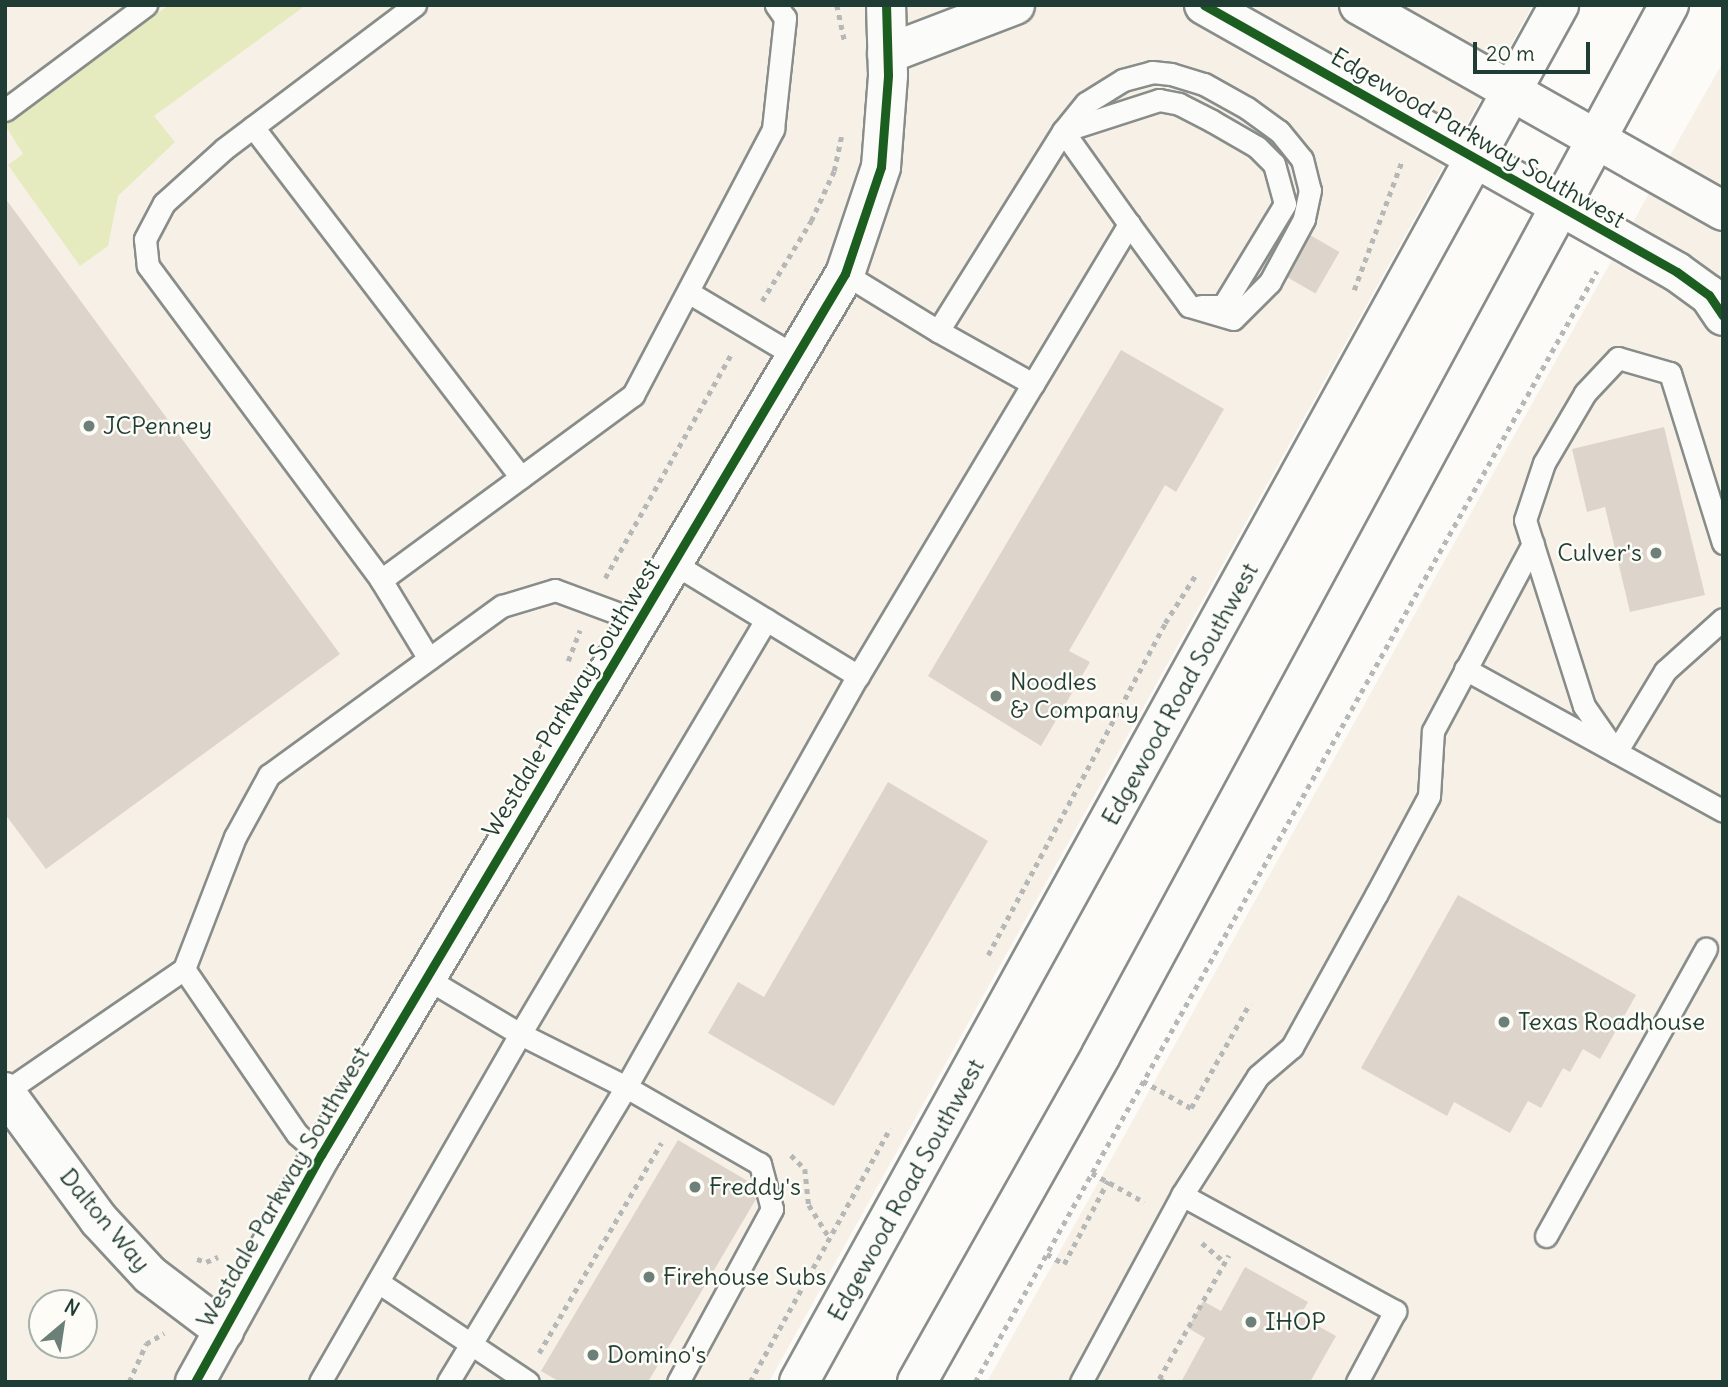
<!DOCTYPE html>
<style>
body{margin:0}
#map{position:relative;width:1728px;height:1387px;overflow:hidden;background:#fcfbf8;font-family:Delius,sans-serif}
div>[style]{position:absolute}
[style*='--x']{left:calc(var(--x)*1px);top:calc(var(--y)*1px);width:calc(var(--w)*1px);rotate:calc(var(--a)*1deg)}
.built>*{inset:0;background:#f7f0e6}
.green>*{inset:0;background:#e5ebbf}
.building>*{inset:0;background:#ddd5cc;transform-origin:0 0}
.path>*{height:4.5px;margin-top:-2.25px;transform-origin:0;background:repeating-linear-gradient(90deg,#b5b8b6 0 5px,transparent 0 10px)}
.roads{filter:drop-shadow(2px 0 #888d8a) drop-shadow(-2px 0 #888d8a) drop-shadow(0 2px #888d8a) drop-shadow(0 -2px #888d8a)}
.lane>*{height:21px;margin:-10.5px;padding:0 10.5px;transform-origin:10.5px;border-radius:10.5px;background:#fbfbf9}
.street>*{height:38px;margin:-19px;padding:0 19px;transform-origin:19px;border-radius:19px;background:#fbfbf9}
.primary>*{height:38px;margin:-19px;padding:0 19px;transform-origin:19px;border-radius:19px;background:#fbfbf9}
.cycleway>*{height:9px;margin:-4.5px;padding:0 4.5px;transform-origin:4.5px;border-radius:4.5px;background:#1b5e20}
.dots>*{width:19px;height:19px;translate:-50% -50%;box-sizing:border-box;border:4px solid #fdfcf7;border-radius:50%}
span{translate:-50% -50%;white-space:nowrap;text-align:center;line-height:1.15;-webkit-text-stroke:5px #fdfcf7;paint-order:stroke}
.street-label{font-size:24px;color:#1f3d34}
.poi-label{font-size:24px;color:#1f3d34}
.left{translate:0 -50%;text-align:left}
.right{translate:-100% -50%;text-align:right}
.frame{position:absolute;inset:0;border:7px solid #1f3d34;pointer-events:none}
.north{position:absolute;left:28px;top:1289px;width:70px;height:70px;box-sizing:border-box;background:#fdfcf7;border:2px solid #a4b0a9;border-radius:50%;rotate:29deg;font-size:19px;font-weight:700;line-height:28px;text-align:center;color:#1f3d34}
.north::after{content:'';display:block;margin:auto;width:24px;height:32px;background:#6c8079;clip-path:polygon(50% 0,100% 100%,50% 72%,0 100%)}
.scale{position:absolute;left:1473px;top:42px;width:117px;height:32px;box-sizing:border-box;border:4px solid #1f3d34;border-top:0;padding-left:9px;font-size:21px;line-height:24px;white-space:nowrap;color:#1f3d34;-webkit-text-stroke:5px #fdfcf7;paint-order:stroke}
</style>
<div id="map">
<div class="built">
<i style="clip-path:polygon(evenodd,5px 5px,1533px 5px,769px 1382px,5px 1382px,5px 5px,42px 1303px,84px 1303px,84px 1345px,42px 1345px,42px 1303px)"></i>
<i style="clip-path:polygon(1723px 62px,1723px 1382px,987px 1382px,1676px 145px)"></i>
</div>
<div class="green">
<i style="clip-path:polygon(169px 5px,306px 5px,154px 116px,175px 142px,118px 196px,108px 246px,80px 266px,8px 165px,23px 154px,5px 125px)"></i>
</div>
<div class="building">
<i style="clip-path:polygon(5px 198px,340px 654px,46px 869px,5px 814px)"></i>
<i style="left:1310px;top:235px;width:34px;height:48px;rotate:30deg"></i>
<i style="clip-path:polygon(1121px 350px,1224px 409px,1176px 492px,1165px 485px,1069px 651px,1090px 662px,1041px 746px,928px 676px)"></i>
<i style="clip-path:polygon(1664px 427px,1705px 595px,1630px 612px,1605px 507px,1587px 512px,1572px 449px)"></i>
<i style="clip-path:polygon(888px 782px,988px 841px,834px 1106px,708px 1033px,738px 982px,764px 997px)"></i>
<i style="clip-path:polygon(1458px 895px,1636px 995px,1600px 1059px,1583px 1049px,1570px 1072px,1563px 1068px,1541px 1108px,1528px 1101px,1510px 1133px,1454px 1102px,1447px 1116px,1361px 1068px)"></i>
<i style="clip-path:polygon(678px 1140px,751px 1183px,756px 1199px,648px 1382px,560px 1382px,541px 1371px)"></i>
<i style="clip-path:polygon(1245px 1267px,1308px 1302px,1300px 1316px,1336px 1336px,1310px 1382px,1181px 1382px,1205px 1338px,1188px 1328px,1203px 1301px,1221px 1311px)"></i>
</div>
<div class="path">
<i style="--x:837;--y:5;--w:38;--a:78"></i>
<i style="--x:1354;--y:290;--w:138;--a:-69.6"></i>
<i style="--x:762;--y:301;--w:94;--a:-58.5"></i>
<i style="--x:811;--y:221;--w:55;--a:-65.3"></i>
<i style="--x:834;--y:171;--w:35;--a:-78"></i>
<i style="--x:605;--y:578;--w:257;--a:-60.6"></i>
<i style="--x:568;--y:661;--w:33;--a:-69"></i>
<i style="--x:988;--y:955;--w:376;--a:-61.9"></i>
<i style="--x:1165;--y:623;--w:56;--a:-57.4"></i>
<i style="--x:1143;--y:1081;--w:55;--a:29.4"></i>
<i style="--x:1191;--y:1108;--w:120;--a:-60.7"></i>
<i style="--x:791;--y:1155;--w:20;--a:45"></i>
<i style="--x:805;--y:1169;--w:36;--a:84"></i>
<i style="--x:809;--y:1205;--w:38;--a:58"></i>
<i style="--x:1092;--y:1173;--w:60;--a:29.1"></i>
<i style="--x:1202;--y:1243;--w:30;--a:40"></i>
<i style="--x:1047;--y:1254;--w:20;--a:30"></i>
<i style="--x:1064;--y:1264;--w:94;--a:-62.1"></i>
<i style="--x:197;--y:1259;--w:9;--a:18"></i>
<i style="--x:206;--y:1262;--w:13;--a:-23"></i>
<i style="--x:539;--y:1353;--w:243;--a:-59.8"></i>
<i style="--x:129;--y:1382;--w:42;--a:-65.9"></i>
<i style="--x:146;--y:1344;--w:21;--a:-31"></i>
<i style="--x:750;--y:1382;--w:290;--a:-61.1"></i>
<i style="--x:975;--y:1382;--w:1273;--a:-60.76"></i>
<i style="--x:1164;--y:1382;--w:6;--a:-149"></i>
<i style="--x:1159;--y:1379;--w:142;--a:-60.6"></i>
</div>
<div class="roads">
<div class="lane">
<i style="--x:415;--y:5;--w:239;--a:143"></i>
<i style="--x:224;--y:149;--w:81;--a:138"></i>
<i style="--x:164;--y:203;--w:41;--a:117.8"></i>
<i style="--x:145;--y:239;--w:27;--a:84"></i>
<i style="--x:148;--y:266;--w:391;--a:53.4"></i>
<i style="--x:381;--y:580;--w:313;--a:-36.3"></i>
<i style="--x:633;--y:395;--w:301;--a:-62.2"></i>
<i style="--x:773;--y:129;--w:112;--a:-83.8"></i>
<i style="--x:785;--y:18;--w:16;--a:-125"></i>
<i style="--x:5;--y:110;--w:176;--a:-36.7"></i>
<i style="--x:253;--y:127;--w:441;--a:52.6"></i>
<i style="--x:1063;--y:131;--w:36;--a:-51"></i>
<i style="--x:1086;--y:103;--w:44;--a:-31.9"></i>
<i style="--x:1123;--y:80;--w:30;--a:-15"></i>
<i style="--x:1152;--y:72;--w:19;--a:6"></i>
<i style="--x:1171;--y:74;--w:34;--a:17"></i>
<i style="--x:1204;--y:84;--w:49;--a:29.2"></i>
<i style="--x:1247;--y:108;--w:39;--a:36"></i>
<i style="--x:1279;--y:131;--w:36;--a:51"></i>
<i style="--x:1302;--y:159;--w:32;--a:76"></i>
<i style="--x:1310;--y:190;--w:30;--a:102"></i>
<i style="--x:1304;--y:219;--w:72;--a:118.4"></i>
<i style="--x:1270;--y:282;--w:52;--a:135"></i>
<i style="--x:1233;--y:319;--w:46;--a:-163.5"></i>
<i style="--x:1189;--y:306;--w:102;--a:-126.2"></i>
<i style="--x:1063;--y:131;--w:101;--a:-17.9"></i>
<i style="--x:1159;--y:100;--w:20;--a:11"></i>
<i style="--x:1179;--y:104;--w:37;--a:27"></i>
<i style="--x:1212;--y:121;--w:52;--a:30"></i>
<i style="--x:1257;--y:147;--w:24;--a:45"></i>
<i style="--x:1274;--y:164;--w:41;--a:74.6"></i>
<i style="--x:1285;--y:204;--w:119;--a:121.3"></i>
<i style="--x:1223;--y:306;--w:22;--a:180"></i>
<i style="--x:845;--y:274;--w:109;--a:31.5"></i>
<i style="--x:688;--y:292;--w:127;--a:30.8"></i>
<i style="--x:673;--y:563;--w:217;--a:31.4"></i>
<i style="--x:858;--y:676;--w:340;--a:-59.1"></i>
<i style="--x:1033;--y:384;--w:187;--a:-59"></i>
<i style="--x:1129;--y:224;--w:114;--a:-125.4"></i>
<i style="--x:1063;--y:131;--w:236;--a:122"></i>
<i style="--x:938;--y:331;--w:109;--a:29.2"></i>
<i style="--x:381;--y:580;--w:92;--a:58.7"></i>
<i style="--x:1465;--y:669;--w:294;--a:28.8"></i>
<i style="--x:1616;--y:752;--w:56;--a:-124.8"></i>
<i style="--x:1584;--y:706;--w:195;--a:-107.6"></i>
<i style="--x:1525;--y:520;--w:60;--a:-71.6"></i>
<i style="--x:1544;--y:463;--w:81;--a:-59.6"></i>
<i style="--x:1585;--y:393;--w:48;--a:-46.7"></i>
<i style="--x:1618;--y:358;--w:54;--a:16.1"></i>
<i style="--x:1670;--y:373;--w:178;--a:72.7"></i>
<i style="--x:1616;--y:752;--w:95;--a:-58.8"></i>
<i style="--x:1665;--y:671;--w:78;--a:-41.9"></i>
<i style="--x:184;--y:969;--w:200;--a:55.6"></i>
<i style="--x:297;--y:1134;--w:32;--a:41"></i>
<i style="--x:5;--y:1092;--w:217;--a:-34.5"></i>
<i style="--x:184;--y:969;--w:142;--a:-68.9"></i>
<i style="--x:235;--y:837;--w:71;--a:-61.3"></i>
<i style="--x:269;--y:775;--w:288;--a:-36"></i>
<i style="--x:502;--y:606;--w:55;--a:-16.8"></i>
<i style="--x:555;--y:590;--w:90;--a:20.3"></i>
<i style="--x:1182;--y:1195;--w:141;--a:-57.4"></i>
<i style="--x:1258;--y:1076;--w:45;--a:-40.5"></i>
<i style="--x:1292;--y:1047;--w:174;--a:-61.1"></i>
<i style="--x:1376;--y:895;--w:112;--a:-61.8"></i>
<i style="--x:1429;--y:796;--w:65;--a:-86.5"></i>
<i style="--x:1433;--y:731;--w:212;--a:-61.9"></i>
<i style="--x:1546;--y:1236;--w:329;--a:-60.9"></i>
<i style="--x:378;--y:1282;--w:180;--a:33.7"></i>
<i style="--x:320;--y:1382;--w:401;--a:-60.1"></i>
<i style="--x:520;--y:1034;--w:109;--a:-149.2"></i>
<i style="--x:448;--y:1382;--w:345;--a:-58.9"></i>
<i style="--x:626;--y:1087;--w:119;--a:-153.4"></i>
<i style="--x:520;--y:1034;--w:482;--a:-59.3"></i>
<i style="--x:678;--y:1382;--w:197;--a:-61.5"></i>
<i style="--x:772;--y:1209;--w:47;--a:-104.9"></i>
<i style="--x:760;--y:1164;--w:155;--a:-150.1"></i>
<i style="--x:626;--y:1087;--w:472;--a:-60.6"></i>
<i style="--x:1081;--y:1382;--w:213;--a:-61.6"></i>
<i style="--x:1182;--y:1195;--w:243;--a:28.6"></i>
<i style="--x:1395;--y:1311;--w:81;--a:118.2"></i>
</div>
<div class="street">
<i style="--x:1204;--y:5;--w:543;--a:29.44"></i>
<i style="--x:1677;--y:272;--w:39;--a:36"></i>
<i style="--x:1709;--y:295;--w:25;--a:56"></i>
<i style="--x:1359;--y:5;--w:418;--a:29.5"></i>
<i style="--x:887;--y:54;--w:137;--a:-20.9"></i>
<i style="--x:5;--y:1092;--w:159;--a:53.7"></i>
<i style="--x:99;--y:1220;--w:75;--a:47.2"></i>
<i style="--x:150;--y:1275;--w:93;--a:37.1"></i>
<i style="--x:195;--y:1382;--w:260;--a:-61"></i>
<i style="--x:321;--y:1155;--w:1025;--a:-59.26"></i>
<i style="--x:845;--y:274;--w:113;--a:-71.4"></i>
<i style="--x:881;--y:167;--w:92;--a:-85.6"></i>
<i style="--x:888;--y:75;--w:70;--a:-91.6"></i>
</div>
<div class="primary">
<i style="--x:799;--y:1382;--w:1573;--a:-61.1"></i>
<i style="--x:917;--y:1382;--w:375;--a:-60.6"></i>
<i style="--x:1101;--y:1055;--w:1194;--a:-61.59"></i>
</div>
</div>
<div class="cycleway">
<i style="--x:1204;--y:5;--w:543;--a:29.44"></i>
<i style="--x:1677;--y:272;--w:39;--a:36"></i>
<i style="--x:1709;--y:295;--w:25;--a:56"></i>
<i style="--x:195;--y:1382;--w:260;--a:-61"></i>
<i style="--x:321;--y:1155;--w:1025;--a:-59.26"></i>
<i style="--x:845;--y:274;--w:113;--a:-71.4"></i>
<i style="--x:881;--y:167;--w:92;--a:-85.6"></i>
<i style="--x:888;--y:75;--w:70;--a:-91.6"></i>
</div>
<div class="dots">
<i style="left:89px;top:426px;background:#6c8079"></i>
<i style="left:1656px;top:553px;background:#6c8079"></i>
<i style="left:996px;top:696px;background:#6c8079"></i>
<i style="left:1504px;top:1022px;background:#6c8079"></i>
<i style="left:695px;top:1187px;background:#6c8079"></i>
<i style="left:649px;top:1277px;background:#6c8079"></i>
<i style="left:1251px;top:1322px;background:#6c8079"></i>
<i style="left:593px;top:1355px;background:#6c8079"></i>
</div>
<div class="street-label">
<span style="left:1478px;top:138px;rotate:30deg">Edgewood Parkway Southwest</span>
<span style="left:1180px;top:694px;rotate:-61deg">Edgewood Road Southwest</span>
<span style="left:571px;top:698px;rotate:-59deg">Westdale Parkway Southwest</span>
<span style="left:283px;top:1187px;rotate:-60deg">Westdale Parkway Southwest</span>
<span style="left:906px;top:1190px;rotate:-61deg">Edgewood Road Southwest</span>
<span style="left:105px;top:1220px;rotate:50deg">Dalton Way</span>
</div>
<div class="poi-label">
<span class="left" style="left:103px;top:426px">JCPenney</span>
<span class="right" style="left:1642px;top:553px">Culver's</span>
<span class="left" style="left:1010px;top:696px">Noodles<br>&amp; Company</span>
<span class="left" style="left:1518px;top:1022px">Texas Roadhouse</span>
<span class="left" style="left:709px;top:1187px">Freddy's</span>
<span class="left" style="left:663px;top:1277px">Firehouse Subs</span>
<span class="left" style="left:1265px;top:1322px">IHOP</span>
<span class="left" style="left:607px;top:1355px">Domino's</span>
</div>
<div class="frame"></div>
<div class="north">N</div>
<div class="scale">20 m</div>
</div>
